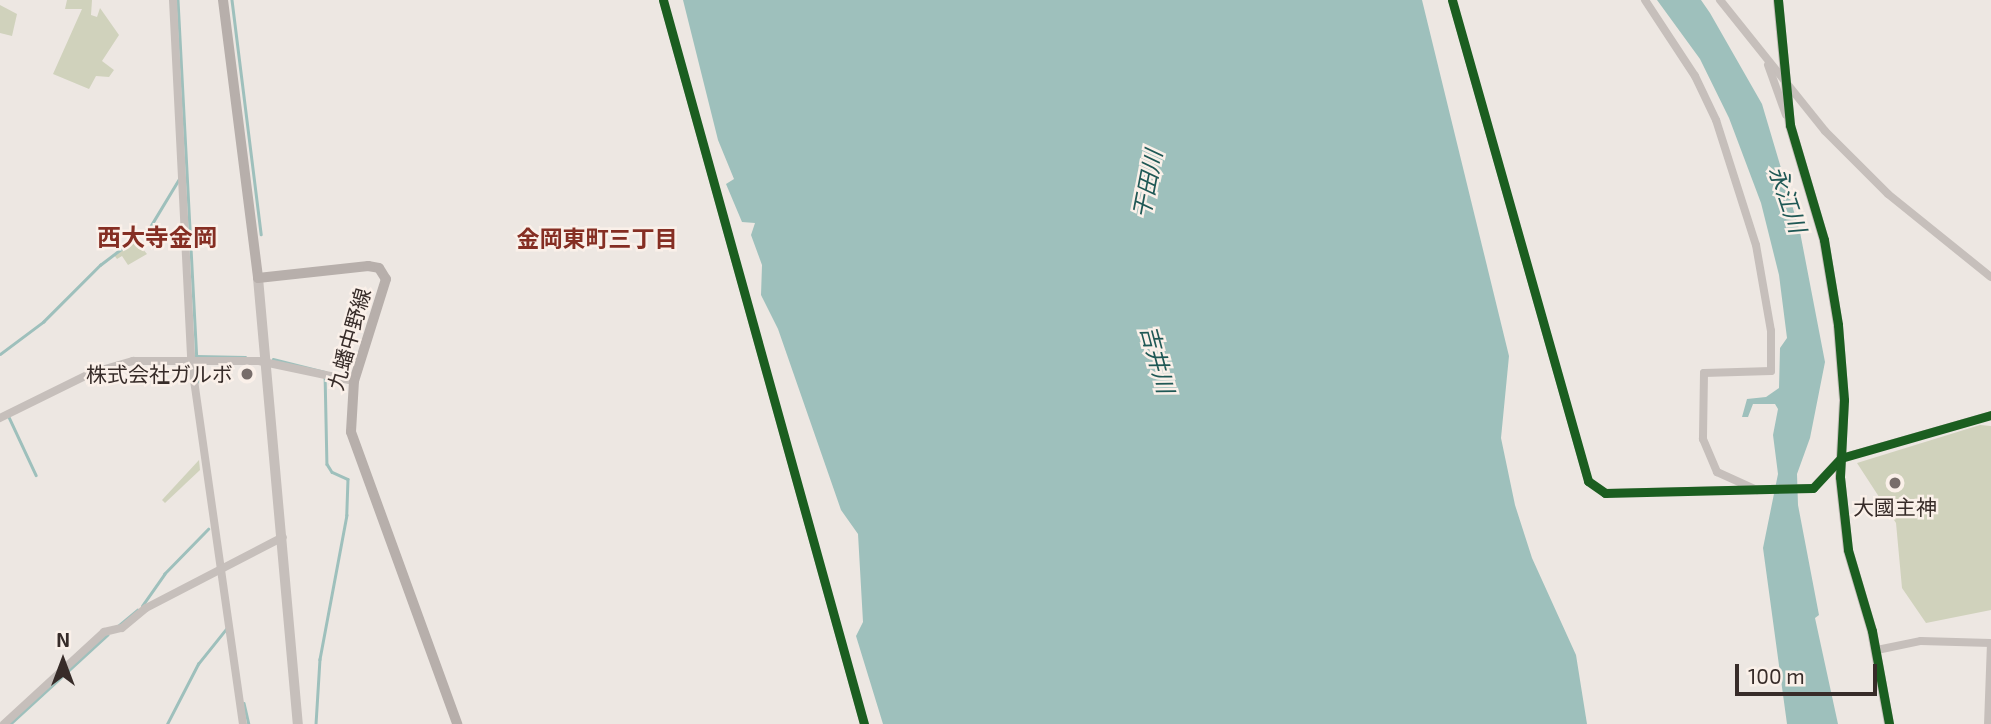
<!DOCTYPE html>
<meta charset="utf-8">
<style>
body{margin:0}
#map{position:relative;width:1991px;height:724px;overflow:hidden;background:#ede7e2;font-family:"Exo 2","Noto Sans JP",sans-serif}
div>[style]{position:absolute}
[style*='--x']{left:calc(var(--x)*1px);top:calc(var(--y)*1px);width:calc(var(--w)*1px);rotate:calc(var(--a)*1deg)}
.green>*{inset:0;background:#d0d2bc}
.water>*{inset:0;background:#9ec0bc}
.stream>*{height:2.5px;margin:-1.25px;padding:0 1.25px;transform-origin:1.25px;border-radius:1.25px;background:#9ec0bc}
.minor>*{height:8px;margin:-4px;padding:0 4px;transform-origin:4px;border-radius:4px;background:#c6bfbb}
.tertiary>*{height:10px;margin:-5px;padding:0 5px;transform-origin:5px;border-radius:5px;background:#c6bfbb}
.secondary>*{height:10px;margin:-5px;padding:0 5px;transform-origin:5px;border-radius:5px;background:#b7afab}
.cycleway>*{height:9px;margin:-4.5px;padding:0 4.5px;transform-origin:4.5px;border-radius:4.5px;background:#1b5e20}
.dots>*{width:19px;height:19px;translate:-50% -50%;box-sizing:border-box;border:4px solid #faf0e9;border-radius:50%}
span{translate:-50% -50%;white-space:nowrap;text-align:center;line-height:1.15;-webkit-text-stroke:5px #faf0e9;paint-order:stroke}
.street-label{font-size:21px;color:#372c29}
.poi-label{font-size:21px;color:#372c29}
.right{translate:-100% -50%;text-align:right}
.water-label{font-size:23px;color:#1f5855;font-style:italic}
.neighbourhood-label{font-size:23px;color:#852e23;font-weight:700}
.quarter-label{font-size:24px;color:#852e23;font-weight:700}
.north{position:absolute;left:28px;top:626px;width:70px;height:70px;-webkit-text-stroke:5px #faf0e9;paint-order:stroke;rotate:0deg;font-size:19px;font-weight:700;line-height:28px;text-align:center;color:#372c29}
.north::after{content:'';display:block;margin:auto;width:24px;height:32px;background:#372c29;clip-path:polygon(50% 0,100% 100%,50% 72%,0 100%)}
.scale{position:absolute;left:1735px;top:664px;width:142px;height:32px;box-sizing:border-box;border:4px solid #372c29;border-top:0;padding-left:9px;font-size:21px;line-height:24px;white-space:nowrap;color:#372c29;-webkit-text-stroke:5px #faf0e9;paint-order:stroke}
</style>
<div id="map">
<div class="green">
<i style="clip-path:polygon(67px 0,92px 0,91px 15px,97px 17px,100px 8px,119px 35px,102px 61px,114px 70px,109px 77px,96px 76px,89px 89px,53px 74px,82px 9px,65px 9px)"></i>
<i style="clip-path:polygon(0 5px,17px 14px,12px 36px,0 33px)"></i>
<i style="clip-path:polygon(136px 241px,147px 254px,128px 265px,122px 256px,117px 259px,114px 255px)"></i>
<i style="clip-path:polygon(1980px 425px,1991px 426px,1991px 610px,1926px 623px,1902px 588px,1896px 523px,1857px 463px)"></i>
<i style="clip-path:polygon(199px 460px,200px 470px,165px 503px,162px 500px)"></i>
</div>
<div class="water">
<i style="clip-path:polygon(683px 0,1422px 0,1509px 356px,1501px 438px,1515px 505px,1532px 558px,1576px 655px,1587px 724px,883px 724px,856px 636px,863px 622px,858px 534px,841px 510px,778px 329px,761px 295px,762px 265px,751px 235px,755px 223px,742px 222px,726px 184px,734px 179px,718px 140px)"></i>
<i style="clip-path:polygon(1657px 0,1701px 0,1710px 13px,1762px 104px,1800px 232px,1825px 362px,1810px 438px,1797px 474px,1798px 505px,1819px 615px,1815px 618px,1838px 724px,1787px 724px,1763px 548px,1778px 474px,1773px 435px,1778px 409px,1775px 404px,1753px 404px,1748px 417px,1742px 417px,1747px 399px,1766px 397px,1779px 388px,1780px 348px,1787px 338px,1779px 275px,1761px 203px,1729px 118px,1700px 59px)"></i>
</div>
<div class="stream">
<i style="--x:178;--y:0;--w:382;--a:87"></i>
<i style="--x:232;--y:0;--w:236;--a:82.9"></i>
<i style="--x:0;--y:354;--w:54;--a:-36.7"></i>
<i style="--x:43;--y:322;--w:81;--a:-45"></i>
<i style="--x:100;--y:265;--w:63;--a:-37.2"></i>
<i style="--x:150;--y:227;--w:56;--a:-58.9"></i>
<i style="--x:196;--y:356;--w:49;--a:1.2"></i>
<i style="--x:273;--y:359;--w:54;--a:14"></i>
<i style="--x:325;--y:372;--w:92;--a:88.8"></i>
<i style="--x:327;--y:464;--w:9;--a:58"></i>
<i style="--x:332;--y:472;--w:17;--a:24"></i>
<i style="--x:348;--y:479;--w:36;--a:92"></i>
<i style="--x:347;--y:515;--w:147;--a:100.6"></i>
<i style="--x:320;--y:659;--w:65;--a:93.5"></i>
<i style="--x:9;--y:417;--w:64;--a:65"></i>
<i style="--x:142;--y:606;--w:39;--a:-55"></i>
<i style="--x:164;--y:574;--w:63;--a:-45.6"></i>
<i style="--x:118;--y:626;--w:25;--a:-40"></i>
<i style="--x:244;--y:703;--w:22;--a:77"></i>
<i style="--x:10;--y:724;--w:132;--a:-42.5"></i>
<i style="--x:167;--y:724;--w:68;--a:-62.7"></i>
<i style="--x:198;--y:664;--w:45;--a:-51.3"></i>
</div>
<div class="minor">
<i style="--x:173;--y:0;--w:359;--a:87.1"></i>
<i style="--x:191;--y:359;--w:369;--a:81.9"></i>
<i style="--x:663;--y:0;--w:751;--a:74.48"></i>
<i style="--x:1452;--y:0;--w:500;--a:74.2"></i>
<i style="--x:1588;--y:481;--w:21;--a:35"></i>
<i style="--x:1605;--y:493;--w:208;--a:-1.4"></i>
<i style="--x:1813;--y:488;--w:41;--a:-47"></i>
<i style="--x:1841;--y:458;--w:156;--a:-16"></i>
<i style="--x:1645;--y:0;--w:91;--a:56.7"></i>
<i style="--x:1695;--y:76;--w:49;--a:64.5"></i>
<i style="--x:1716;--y:120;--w:131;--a:72.3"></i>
<i style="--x:1756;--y:245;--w:87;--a:80.1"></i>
<i style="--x:1771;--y:331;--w:40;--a:90"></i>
<i style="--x:1771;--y:371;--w:67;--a:178.3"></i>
<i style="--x:1704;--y:373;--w:66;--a:90.9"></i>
<i style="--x:1703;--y:439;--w:36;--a:67"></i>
<i style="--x:1717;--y:472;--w:44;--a:24.2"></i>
<i style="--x:1720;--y:0;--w:168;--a:51.3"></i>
<i style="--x:1825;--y:131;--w:89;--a:45"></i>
<i style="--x:1888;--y:194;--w:132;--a:38.9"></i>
<i style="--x:1768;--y:65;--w:53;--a:70.2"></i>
<i style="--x:0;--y:418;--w:102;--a:-26.3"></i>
<i style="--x:91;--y:373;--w:44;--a:-15.9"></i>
<i style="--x:133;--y:361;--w:126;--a:0"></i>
<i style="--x:259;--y:361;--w:97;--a:11.9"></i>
<i style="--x:1877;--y:650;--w:45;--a:-11.6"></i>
<i style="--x:1921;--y:641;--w:70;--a:1.6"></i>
<i style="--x:1991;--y:643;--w:81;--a:92.1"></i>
<i style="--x:4;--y:724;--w:136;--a:-42.6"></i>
<i style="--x:104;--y:632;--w:18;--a:-13"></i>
<i style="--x:122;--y:628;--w:31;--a:-40"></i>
<i style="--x:146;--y:608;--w:154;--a:-27.4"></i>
</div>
<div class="tertiary">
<i style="--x:1778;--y:0;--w:126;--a:84.5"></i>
<i style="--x:1790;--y:125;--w:120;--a:73.5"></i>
<i style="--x:1824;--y:240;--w:86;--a:80.6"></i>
<i style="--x:1838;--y:325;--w:75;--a:85.4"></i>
<i style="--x:1844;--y:400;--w:77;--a:93"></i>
<i style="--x:1840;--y:477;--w:73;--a:83.7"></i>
<i style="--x:1848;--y:550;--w:84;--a:73.5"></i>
<i style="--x:1872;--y:631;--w:95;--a:79.6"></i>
<i style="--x:258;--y:278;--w:448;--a:84.9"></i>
</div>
<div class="secondary">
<i style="--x:223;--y:0;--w:280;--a:82.8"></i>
<i style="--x:258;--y:278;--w:111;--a:-6.2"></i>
<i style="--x:368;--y:266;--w:11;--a:10"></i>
<i style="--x:379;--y:268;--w:13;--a:58"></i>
<i style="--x:386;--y:279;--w:107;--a:107.4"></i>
<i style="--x:354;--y:381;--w:51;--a:93.4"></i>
<i style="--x:351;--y:432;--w:311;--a:70"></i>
</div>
<div class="cycleway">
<i style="--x:663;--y:0;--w:751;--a:74.48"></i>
<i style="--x:1452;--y:0;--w:500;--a:74.2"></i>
<i style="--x:1588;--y:481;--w:21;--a:35"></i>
<i style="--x:1605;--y:493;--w:208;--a:-1.4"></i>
<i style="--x:1813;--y:488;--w:41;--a:-47"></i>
<i style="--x:1841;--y:458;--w:156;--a:-16"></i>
<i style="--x:1778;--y:0;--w:126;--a:84.5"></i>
<i style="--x:1790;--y:125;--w:120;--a:73.5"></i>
<i style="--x:1824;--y:240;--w:86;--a:80.6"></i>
<i style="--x:1838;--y:325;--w:75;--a:85.4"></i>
<i style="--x:1844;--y:400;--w:77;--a:93"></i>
<i style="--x:1840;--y:477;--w:73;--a:83.7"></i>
<i style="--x:1848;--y:550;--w:84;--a:73.5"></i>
<i style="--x:1872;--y:631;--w:95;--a:79.6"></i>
</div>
<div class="dots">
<i style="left:247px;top:374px;background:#776d6a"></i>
<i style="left:1895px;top:483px;background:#776d6a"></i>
</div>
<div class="street-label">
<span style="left:349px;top:339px;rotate:-74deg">九蟠中野線</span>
</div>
<div class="poi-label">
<span class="right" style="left:233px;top:374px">株式会社ガルボ</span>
<span style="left:1895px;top:507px">大國主神</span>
</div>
<div class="water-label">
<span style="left:1147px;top:184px;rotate:-79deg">干田川</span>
<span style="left:1788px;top:199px;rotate:71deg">永江川</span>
<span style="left:1158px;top:359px;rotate:75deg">吉井川</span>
</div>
<div class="neighbourhood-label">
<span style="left:597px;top:238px">金岡東町三丁目</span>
</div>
<div class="quarter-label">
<span style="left:157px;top:237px">西大寺金岡</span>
</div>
<div class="north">N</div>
<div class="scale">100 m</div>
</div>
